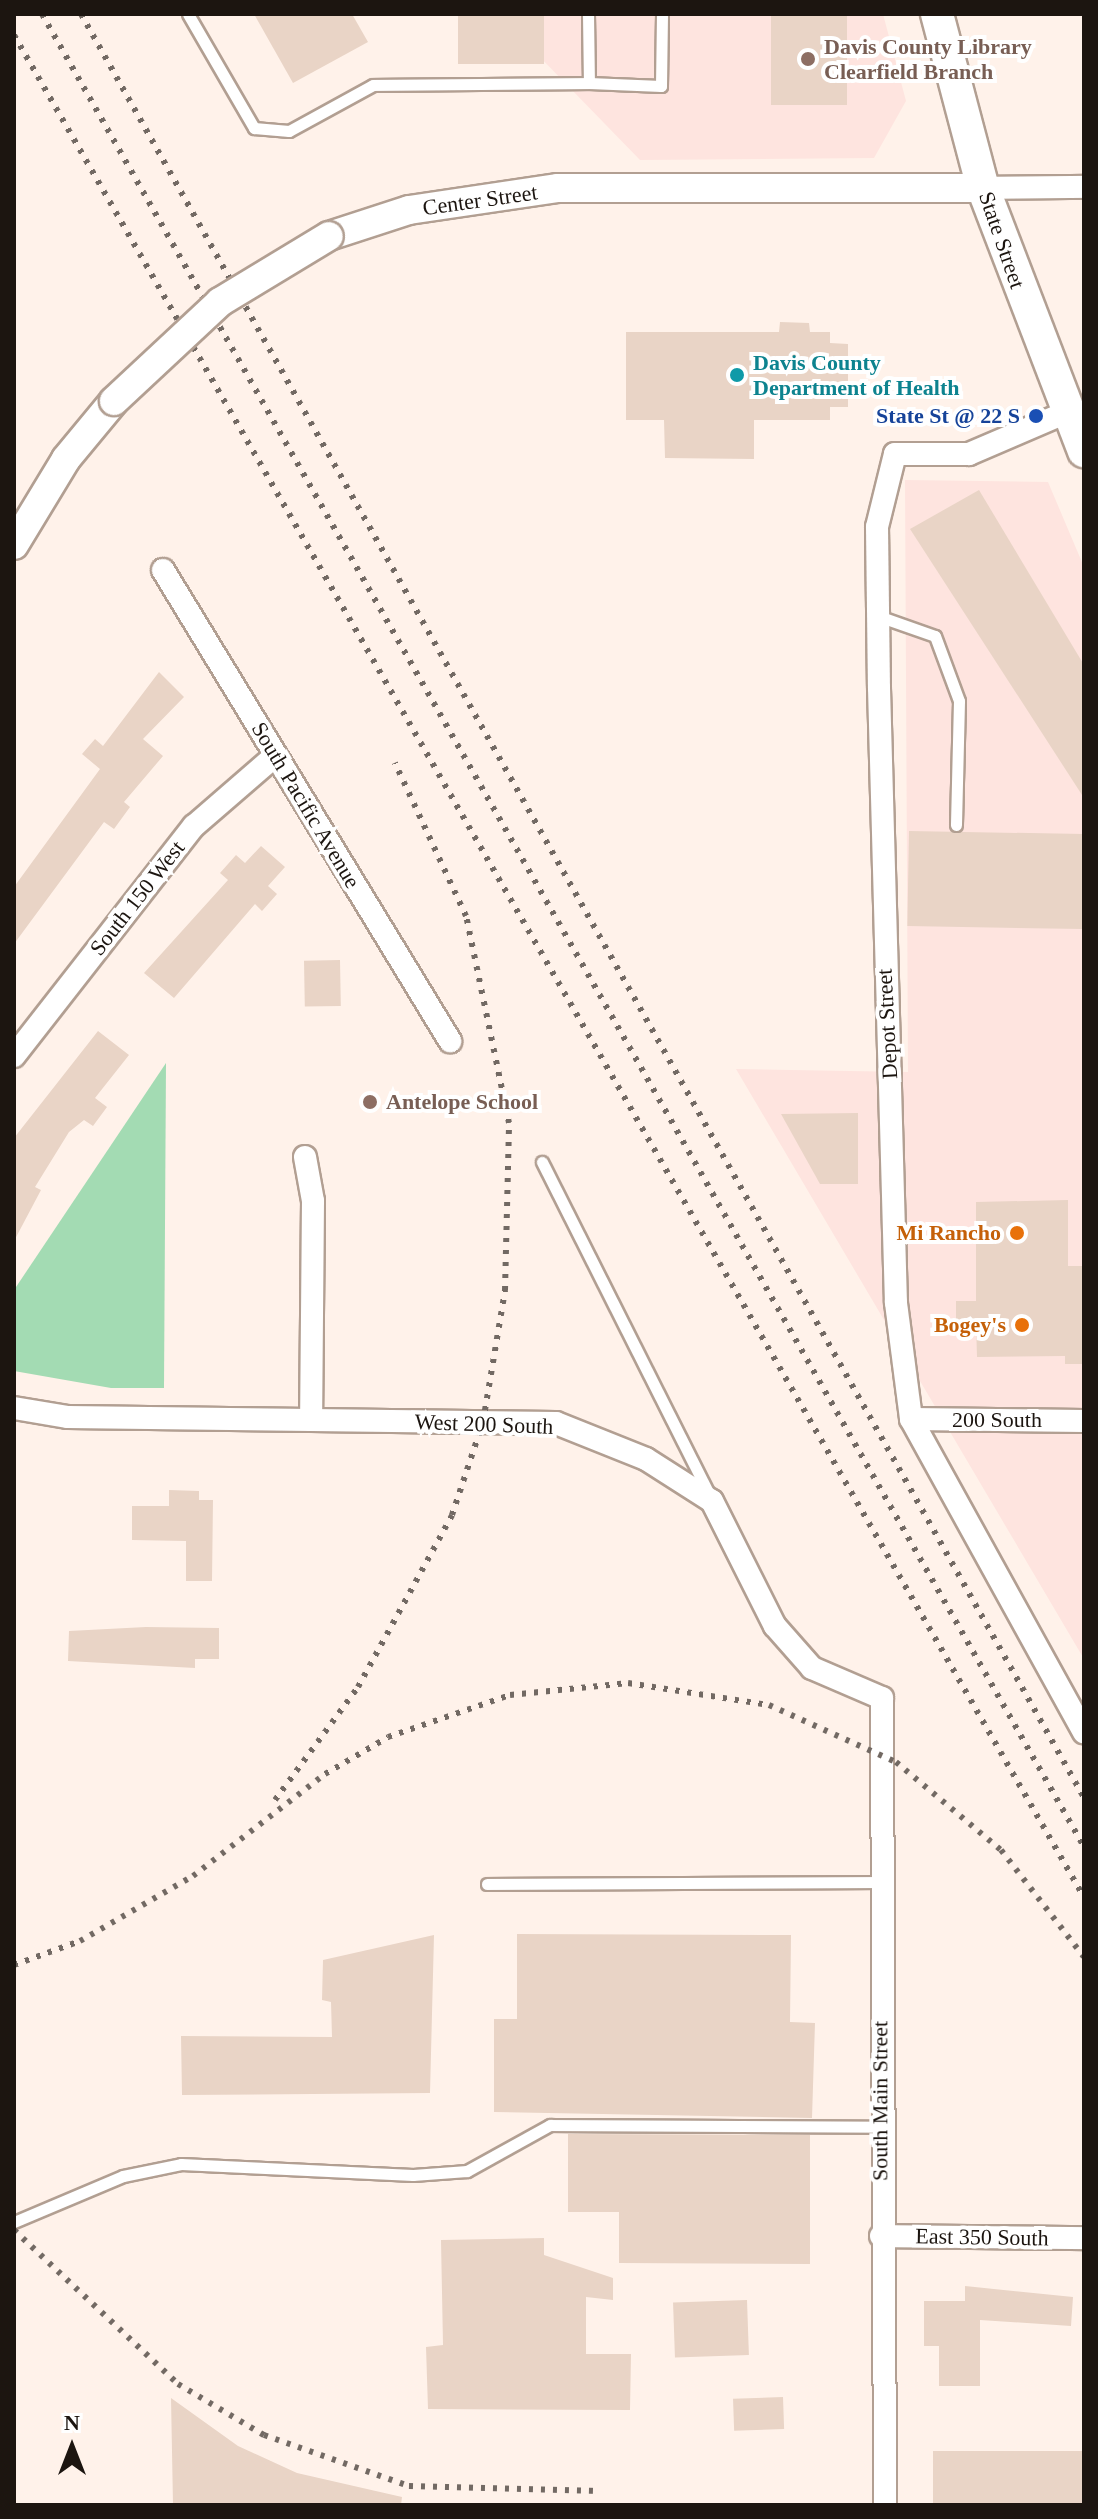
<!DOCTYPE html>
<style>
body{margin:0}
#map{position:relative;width:1098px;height:2519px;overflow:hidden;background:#fff2ea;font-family:"Times New Roman",serif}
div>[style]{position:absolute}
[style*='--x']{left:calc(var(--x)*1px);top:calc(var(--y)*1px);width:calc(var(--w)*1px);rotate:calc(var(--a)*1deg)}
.commercial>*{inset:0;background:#fee4df}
.green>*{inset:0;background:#a3dbb3}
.building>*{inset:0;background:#e9d4c6;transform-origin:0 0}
.roads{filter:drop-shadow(2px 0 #b29f92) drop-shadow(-2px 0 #b29f92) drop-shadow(0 2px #b29f92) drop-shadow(0 -2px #b29f92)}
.service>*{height:11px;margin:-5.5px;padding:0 5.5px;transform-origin:5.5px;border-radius:5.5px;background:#fff}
.minor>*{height:22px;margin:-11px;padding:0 11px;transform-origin:11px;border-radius:11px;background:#fff}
.tertiary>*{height:28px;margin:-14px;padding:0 14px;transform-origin:14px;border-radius:14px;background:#fff}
.secondary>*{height:32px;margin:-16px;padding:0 16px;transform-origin:16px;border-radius:16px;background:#fff}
.rail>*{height:6px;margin-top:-3px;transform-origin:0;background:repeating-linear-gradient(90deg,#726963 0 4px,transparent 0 12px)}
.bridges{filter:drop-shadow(2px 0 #b29f92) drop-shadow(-2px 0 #b29f92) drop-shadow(0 2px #b29f92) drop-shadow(0 -2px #b29f92)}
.tertiary-bridge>*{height:28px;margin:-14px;padding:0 14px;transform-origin:14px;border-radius:14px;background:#fff}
.dots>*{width:22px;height:22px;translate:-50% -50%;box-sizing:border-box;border:4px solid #fff;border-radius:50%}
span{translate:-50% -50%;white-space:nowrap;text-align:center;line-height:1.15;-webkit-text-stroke:8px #fff;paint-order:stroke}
.education-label{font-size:22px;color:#785e54;font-weight:700}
.left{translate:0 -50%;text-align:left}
.street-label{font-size:22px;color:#1c1510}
.culture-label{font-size:22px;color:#0d838f;font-weight:700}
.transit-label{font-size:22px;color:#164399;font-weight:700}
.right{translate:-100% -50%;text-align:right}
.food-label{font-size:22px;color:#c56008;font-weight:700}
.frame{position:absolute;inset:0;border:16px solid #1c1510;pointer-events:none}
.north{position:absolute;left:32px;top:2407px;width:80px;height:80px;-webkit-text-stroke:6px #fff;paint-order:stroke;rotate:0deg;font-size:22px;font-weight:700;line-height:32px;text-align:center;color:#1c1510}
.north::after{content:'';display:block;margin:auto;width:28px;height:36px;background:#1c1510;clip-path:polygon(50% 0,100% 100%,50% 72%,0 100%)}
</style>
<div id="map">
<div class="commercial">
<i style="clip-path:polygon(498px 14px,883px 14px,906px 101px,874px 158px,640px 160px)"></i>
<i style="clip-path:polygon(905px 480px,1048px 482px,1084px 567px,1084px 1659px,736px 1069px,908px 1072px)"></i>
</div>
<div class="green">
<i style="clip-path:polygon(166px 1063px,164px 1388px,111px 1388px,14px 1371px,14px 1290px)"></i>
</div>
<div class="building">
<i style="clip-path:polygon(254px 14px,352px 14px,368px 42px,293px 83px)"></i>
<i style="left:458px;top:14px;width:86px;height:50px"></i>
<i style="left:771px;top:14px;width:76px;height:91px"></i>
<i style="clip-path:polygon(780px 322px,809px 323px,810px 332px,830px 332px,830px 343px,848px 344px,848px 407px,830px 407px,830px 420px,754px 420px,754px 459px,665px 458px,664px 420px,626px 420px,626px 332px,779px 332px)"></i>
<i style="clip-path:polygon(979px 490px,1084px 665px,1084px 798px,910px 529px)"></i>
<i style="clip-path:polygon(159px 672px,184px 697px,143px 739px,163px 756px,124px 802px,130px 807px,114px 829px,104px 822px,14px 944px,14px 887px,100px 769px,82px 754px,95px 739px,103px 746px)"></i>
<i style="left:909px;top:831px;width:175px;height:95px;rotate:1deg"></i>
<i style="clip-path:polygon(261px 846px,285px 867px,268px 886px,277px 894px,262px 911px,255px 904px,174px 998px,144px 973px,228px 880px,220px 873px,236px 855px,245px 863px)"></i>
<i style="left:340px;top:960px;width:46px;height:36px;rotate:89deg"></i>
<i style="clip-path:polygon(98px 1031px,129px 1055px,95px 1098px,107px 1107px,93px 1126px,84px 1120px,69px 1132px,35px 1187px,41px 1190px,14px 1241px,14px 1138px)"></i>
<i style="clip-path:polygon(858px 1113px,858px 1184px,820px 1184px,781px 1114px)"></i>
<i style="clip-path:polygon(1068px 1200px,1068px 1266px,1084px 1266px,1084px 1364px,1065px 1364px,1065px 1356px,977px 1357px,976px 1322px,956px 1322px,956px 1301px,976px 1301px,976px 1202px)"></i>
<i style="clip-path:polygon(169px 1490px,199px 1491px,199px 1500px,213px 1500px,212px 1581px,186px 1581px,186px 1541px,132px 1540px,132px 1506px,169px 1506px)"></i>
<i style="clip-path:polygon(146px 1627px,219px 1628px,219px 1659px,195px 1659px,195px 1668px,68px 1661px,69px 1631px)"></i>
<i style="clip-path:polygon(517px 1934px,791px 1935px,790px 2022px,815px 2023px,812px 2118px,494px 2112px,494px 2019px,517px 2019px)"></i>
<i style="clip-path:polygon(434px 1935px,430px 2093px,182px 2095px,181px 2036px,332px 2037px,331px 2002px,322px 2000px,323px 1960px)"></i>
<i style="clip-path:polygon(568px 2134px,810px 2135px,810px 2264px,619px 2263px,619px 2212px,568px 2212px)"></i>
<i style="clip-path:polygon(544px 2238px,544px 2255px,613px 2278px,613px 2300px,586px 2297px,586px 2354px,631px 2354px,630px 2410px,428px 2409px,426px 2347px,443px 2345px,441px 2240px)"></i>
<i style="clip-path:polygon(965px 2286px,1073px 2297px,1071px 2326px,980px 2320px,980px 2386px,939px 2386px,939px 2346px,924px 2346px,924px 2301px,965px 2301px)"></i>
<i style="left:747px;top:2300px;width:55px;height:74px;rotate:88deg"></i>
<i style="left:783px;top:2397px;width:32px;height:50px;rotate:88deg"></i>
<i style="clip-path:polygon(171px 2398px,238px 2446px,297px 2473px,402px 2497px,401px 2505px,173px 2505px)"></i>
<i style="left:933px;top:2451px;width:151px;height:54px"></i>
</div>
<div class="roads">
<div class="service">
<i style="--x:188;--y:14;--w:132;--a:59.9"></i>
<i style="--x:254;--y:128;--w:35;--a:5"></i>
<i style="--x:289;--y:131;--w:96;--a:-28.7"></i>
<i style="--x:373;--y:85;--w:216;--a:-0.5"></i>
<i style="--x:588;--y:14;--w:69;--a:89.2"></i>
<i style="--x:589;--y:83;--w:72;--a:2.4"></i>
<i style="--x:661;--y:86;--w:72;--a:-89.2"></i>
<i style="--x:878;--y:616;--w:60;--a:19.3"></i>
<i style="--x:935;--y:636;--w:69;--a:69.7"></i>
<i style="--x:959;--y:701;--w:124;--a:91.4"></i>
<i style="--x:542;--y:1162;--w:372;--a:63.3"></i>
<i style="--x:487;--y:1884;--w:392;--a:-0.3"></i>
<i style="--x:14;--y:2222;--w:118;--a:-22.9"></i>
<i style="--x:123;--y:2176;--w:59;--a:-11.7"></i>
<i style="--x:181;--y:2164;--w:232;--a:2.7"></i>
<i style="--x:413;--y:2175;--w:54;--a:-4.2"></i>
<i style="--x:467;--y:2171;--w:95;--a:-29"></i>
<i style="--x:550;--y:2125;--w:330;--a:0.3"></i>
</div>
<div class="minor">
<i style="--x:983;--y:188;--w:101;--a:-0.6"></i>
<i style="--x:1067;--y:412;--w:107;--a:156.8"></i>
<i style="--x:969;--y:454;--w:74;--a:180"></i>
<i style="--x:895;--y:454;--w:75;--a:103.9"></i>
<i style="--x:877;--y:527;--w:161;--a:89.3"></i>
<i style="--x:879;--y:688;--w:615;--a:88.42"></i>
<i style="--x:896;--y:1303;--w:117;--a:82.6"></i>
<i style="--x:911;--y:1419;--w:358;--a:61.1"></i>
<i style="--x:163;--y:570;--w:552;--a:58.64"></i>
<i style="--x:14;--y:1056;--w:292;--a:-52"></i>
<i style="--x:194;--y:826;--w:108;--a:-40.9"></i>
<i style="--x:305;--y:1157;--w:45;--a:79.7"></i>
<i style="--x:313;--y:1201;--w:219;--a:90.5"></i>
<i style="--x:14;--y:1408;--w:55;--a:9.5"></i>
<i style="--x:68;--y:1417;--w:488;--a:0.7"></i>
<i style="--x:556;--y:1423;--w:97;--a:21.8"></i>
<i style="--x:646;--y:1459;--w:78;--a:32.5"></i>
<i style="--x:712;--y:1501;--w:140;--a:63.3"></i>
<i style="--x:775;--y:1626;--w:56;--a:48.6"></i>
<i style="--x:812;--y:1668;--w:76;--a:23.2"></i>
<i style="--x:882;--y:1698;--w:807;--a:89.79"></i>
<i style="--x:911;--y:1419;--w:173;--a:0.7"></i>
<i style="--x:881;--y:2236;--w:203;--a:0.6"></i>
</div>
<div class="tertiary">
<i style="--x:329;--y:236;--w:84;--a:-18"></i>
<i style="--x:409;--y:210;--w:151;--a:-8.4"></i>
<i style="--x:558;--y:188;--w:425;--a:0"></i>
<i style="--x:14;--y:545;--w:100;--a:-58.8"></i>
<i style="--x:66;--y:459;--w:75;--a:-50.4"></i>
</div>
<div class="secondary">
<i style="--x:937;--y:14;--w:180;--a:75.2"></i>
<i style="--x:983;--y:188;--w:282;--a:69"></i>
</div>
</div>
<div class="rail">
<i style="--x:42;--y:14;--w:2108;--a:60.38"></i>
<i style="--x:81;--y:14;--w:2047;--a:60.65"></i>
<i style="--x:14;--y:35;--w:2148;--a:60.12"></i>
<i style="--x:275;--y:1800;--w:140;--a:-53.7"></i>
<i style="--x:358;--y:1687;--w:196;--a:-61.3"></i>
<i style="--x:452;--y:1515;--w:98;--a:-71.6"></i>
<i style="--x:483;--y:1422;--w:134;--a:-80.5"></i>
<i style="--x:505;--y:1290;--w:167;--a:-88.6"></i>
<i style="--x:509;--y:1123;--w:211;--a:-101.7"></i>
<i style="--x:466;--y:916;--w:169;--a:-114.9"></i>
<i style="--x:14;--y:1965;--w:70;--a:-20"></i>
<i style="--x:80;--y:1941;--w:130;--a:-29.9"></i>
<i style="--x:193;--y:1876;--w:167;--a:-37.7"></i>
<i style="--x:325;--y:1774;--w:73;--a:-30.4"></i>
<i style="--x:388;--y:1737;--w:129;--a:-19"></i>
<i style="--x:510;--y:1695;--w:119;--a:-5.8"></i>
<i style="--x:628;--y:1683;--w:143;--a:8.9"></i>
<i style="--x:769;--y:1705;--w:139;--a:24.2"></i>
<i style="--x:896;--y:1762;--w:137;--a:40"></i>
<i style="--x:1001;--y:1850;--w:135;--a:52.2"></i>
<i style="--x:14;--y:2230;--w:225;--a:43.2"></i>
<i style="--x:178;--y:2384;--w:100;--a:30.7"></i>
<i style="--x:264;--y:2435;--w:154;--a:19.4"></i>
<i style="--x:409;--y:2486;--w:191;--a:1.5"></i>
</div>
<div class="bridges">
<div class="tertiary-bridge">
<i style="--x:114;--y:401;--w:145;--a:-43"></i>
<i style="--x:220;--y:302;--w:127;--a:-31.2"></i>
</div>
</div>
<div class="dots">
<i style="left:808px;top:59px;background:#8d6e63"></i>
<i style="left:737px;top:375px;background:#0f9aa8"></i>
<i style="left:1036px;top:416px;background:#1a4fb4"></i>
<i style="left:370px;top:1102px;background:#8d6e63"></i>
<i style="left:1017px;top:1233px;background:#e8710a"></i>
<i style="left:1022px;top:1325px;background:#e8710a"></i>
</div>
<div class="education-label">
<span class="left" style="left:824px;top:59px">Davis County Library<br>Clearfield Branch</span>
<span class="left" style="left:386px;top:1102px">Antelope School</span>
</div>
<div class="street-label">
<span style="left:480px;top:200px;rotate:-8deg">Center Street</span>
<span style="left:1002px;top:240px;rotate:71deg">State Street</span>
<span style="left:306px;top:805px;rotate:59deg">South Pacific Avenue</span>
<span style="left:137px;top:898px;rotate:-52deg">South 150 West</span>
<span style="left:887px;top:1024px;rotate:-93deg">Depot Street</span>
<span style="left:997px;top:1420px">200 South</span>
<span style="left:484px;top:1424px;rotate:2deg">West 200 South</span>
<span style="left:880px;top:2101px;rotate:-90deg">South Main Street</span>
<span style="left:982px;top:2237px;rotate:1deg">East 350 South</span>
</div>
<div class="culture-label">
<span class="left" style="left:753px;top:375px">Davis County<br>Department of Health</span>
</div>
<div class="transit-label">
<span class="right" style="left:1020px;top:416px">State St @ 22 S</span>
</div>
<div class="food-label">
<span class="right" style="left:1001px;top:1233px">Mi Rancho</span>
<span class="right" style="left:1006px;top:1325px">Bogey's</span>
</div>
<div class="frame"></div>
<div class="north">N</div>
</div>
